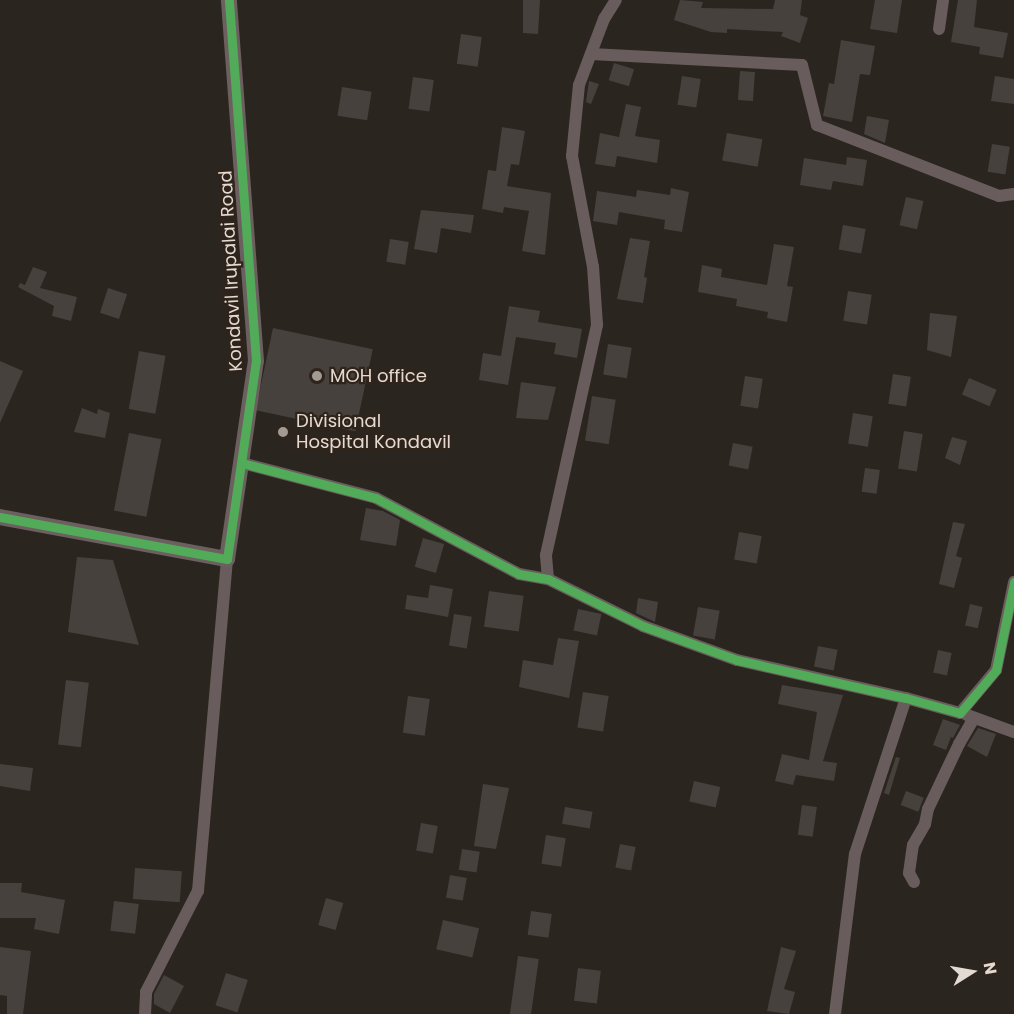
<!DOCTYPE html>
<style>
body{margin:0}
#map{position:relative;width:1014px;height:1014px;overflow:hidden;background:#2b251f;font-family:Poppins,sans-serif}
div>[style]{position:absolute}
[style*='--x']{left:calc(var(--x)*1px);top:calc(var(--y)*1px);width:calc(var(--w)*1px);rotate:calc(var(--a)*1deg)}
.building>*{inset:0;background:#46413c;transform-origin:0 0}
.street>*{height:12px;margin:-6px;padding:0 6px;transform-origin:6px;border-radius:6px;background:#695c5d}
.secondary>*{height:16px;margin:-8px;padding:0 8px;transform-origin:8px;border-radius:8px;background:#6c5f5f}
.cycleway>*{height:9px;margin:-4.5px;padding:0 4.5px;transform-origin:4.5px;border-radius:4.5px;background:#51ab58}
.dots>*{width:16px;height:16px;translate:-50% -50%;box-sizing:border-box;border:3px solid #30241a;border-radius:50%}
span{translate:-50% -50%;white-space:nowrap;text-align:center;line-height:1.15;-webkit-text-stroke:4.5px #30241a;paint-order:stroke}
.street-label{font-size:18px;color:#e2dad3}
.poi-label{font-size:18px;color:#e2dad3}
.left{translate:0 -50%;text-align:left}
.north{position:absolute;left:942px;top:942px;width:60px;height:60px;-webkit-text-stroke:4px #30241a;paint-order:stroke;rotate:79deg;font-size:16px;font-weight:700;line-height:24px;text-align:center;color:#e2dad3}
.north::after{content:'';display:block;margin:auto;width:21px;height:27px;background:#e2dad3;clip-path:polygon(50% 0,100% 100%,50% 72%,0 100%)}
</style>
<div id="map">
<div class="building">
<i style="clip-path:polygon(523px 0,540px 0,538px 34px,523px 33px)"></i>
<i style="clip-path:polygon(680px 0,703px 2px,701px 8px,773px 9px,775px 0,802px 0,800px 15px,808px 18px,800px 43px,781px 36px,783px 32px,727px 29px,727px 33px,711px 32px,674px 20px)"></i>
<i style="clip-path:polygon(875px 0,902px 0,897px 33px,870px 29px)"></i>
<i style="clip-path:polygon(958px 0,977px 0,974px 27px,1008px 33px,1003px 58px,979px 54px,980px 47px,951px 42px)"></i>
<i style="left:461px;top:34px;width:21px;height:30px;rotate:8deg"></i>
<i style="clip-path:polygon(841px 40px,875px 46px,870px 75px,860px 74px,852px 122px,823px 116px,829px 83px,834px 84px)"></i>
<i style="left:614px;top:63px;width:21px;height:18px;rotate:17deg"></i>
<i style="left:740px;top:71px;width:15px;height:29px;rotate:4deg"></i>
<i style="left:682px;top:76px;width:19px;height:29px;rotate:9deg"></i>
<i style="clip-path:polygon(995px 76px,1014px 79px,1014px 104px,991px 101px)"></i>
<i style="left:413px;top:77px;width:21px;height:32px;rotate:8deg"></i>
<i style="clip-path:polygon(589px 81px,599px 84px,591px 104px,586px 102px)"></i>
<i style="left:342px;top:87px;width:30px;height:29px;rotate:9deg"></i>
<i style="clip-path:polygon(626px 104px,641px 107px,635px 136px,660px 140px,657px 163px,617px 156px,615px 167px,595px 164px,600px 133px,619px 137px)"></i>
<i style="clip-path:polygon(867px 116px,889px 120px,885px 143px,864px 134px)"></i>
<i style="clip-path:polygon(502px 127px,525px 131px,519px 165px,511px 164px,507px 186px,551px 193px,545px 255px,522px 251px,529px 211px,504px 207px,503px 213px,482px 209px,488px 170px,496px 171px)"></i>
<i style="left:727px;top:133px;width:36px;height:28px;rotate:10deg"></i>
<i style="left:992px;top:144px;width:18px;height:28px;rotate:9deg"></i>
<i style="clip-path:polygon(847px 157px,867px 160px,863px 186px,833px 181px,831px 190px,800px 185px,804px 158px,846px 165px)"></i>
<i style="clip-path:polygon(671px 188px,689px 192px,682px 232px,664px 229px,665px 220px,619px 212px,617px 225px,593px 221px,597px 191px,636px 197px,637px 190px,670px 195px)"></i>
<i style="left:906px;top:197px;width:18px;height:29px;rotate:13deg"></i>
<i style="clip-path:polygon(421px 210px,474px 215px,471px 233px,441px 228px,437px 253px,414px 249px)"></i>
<i style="left:843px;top:225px;width:23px;height:25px;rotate:10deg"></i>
<i style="clip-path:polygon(630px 238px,650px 241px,644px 277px,647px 278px,643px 303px,617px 299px)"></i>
<i style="left:390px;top:239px;width:19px;height:23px;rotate:9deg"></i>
<i style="clip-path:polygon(774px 244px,794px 247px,787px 286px,793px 287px,787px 322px,767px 318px,768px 312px,736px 306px,737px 299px,698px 292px,702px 265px,722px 269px,721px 277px,767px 285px)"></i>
<i style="clip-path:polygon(33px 267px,47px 272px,40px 288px,77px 297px,71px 321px,52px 316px,54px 306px,18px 287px,20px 283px,25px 285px)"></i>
<i style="left:108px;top:288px;width:20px;height:26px;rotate:18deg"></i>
<i style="left:848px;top:291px;width:24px;height:30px;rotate:9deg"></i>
<i style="clip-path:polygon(509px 306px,540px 311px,538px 322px,582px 329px,577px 358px,554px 354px,556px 343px,516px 337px,508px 385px,479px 380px,483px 353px,501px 356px)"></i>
<i style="clip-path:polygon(930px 313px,957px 316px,951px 357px,927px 350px)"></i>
<i style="left:273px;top:328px;width:102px;height:84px;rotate:12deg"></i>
<i style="left:608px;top:344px;width:24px;height:31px;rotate:9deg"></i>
<i style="left:139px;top:351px;width:27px;height:59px;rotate:10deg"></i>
<i style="clip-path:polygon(0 361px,23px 371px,0 423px)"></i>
<i style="left:893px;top:374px;width:18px;height:30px;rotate:9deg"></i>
<i style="left:745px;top:376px;width:18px;height:30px;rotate:9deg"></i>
<i style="left:969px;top:378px;width:30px;height:18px;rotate:23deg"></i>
<i style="clip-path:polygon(521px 382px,556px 387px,548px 420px,516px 418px)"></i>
<i style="left:592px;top:396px;width:24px;height:45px;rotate:9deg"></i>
<i style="clip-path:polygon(82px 408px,97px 414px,98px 409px,110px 413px,105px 438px,74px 432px)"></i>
<i style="left:853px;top:413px;width:20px;height:31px;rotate:9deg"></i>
<i style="left:904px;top:431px;width:19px;height:38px;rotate:9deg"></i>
<i style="left:129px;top:433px;width:33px;height:79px;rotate:11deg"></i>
<i style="clip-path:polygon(952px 437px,967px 441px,960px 465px,945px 458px)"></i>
<i style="left:733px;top:443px;width:20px;height:23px;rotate:11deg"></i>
<i style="left:865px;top:468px;width:15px;height:24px;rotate:8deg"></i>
<i style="clip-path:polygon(366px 508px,383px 511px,400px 520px,396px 546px,360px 540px)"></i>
<i style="clip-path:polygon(953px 522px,965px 524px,956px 556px,962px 558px,954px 588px,939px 584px)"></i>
<i style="left:739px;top:532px;width:23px;height:28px;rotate:10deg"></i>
<i style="left:423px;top:538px;width:22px;height:30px;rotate:16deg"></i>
<i style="clip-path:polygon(77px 557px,113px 560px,139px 645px,68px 632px)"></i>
<i style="clip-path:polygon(430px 585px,453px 589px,448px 617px,405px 609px,407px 595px,428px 598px)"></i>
<i style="left:489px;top:591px;width:35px;height:36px;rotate:8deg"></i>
<i style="clip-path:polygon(638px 598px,658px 602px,655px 622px,636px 613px)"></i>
<i style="left:970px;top:604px;width:13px;height:22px;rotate:13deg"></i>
<i style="left:698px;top:607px;width:22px;height:29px;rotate:10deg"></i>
<i style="left:578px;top:609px;width:24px;height:22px;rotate:12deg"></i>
<i style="left:454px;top:614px;width:18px;height:32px;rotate:9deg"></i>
<i style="clip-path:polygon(558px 638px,579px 641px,569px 698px,519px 687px,523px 660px,553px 665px)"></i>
<i style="left:818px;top:646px;width:20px;height:21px;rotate:11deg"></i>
<i style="left:938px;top:650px;width:14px;height:23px;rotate:12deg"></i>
<i style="left:66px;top:680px;width:23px;height:65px;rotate:7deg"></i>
<i style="clip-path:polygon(782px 685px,843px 695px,823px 761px,837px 763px,834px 781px,796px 775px,793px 785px,775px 781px,782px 754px,809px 760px,817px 712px,778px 704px)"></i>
<i style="left:583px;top:692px;width:26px;height:36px;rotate:9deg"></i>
<i style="left:408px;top:696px;width:22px;height:37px;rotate:8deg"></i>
<i style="clip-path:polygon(943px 719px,960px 725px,953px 738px,951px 737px,946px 750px,933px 745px)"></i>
<i style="clip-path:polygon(978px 728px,996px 734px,987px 757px,967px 746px)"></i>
<i style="clip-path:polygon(896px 757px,900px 758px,889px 795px,884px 793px)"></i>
<i style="clip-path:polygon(0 764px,33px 768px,30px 791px,0 786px)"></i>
<i style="left:694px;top:781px;width:27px;height:21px;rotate:13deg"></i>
<i style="clip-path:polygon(483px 784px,509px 788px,496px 849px,474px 846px)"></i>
<i style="left:906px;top:791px;width:19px;height:15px;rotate:21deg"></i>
<i style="left:802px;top:805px;width:15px;height:30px;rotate:8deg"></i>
<i style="left:565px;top:807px;width:28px;height:17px;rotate:10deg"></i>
<i style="left:421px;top:823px;width:17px;height:28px;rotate:10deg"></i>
<i style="left:546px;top:835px;width:20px;height:29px;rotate:9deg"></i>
<i style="left:620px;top:844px;width:16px;height:24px;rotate:11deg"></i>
<i style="left:462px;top:849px;width:18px;height:21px;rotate:9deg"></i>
<i style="left:135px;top:868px;width:47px;height:31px;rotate:4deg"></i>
<i style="left:450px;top:875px;width:17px;height:23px;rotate:10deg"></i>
<i style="clip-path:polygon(0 883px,22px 883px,21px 892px,65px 900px,59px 934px,34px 929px,36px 918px,0 918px)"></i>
<i style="left:326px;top:898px;width:18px;height:28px;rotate:16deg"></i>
<i style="left:114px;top:901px;width:25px;height:30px;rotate:7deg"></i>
<i style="left:531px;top:911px;width:21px;height:24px;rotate:8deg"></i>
<i style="left:443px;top:920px;width:37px;height:30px;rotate:13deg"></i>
<i style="clip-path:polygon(0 947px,31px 951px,23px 1014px,7px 1014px,7px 996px,0 995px)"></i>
<i style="clip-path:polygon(781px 947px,796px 951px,784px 989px,795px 992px,789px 1014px,767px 1011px)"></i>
<i style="left:518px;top:956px;width:21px;height:59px;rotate:8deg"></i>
<i style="left:578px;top:968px;width:23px;height:33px;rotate:7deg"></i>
<i style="left:226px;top:973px;width:23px;height:34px;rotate:18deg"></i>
<i style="clip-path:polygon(164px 975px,184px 986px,170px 1013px,154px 1004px,154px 994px)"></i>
</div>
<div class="street">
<i style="--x:939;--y:29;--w:29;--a:-82"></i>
<i style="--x:591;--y:54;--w:211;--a:3"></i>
<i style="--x:802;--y:65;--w:62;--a:76"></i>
<i style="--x:817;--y:125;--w:195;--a:21.3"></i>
<i style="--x:999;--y:196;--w:15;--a:-8"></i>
<i style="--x:242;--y:463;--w:138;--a:14.6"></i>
<i style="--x:376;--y:498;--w:162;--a:28"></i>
<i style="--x:519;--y:574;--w:29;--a:10"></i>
<i style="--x:548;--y:579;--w:106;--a:26.3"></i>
<i style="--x:643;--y:626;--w:100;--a:19.9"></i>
<i style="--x:737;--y:660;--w:173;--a:12.7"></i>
<i style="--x:906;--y:698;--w:56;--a:15.5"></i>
<i style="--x:960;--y:713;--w:56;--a:-50.1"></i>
<i style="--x:996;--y:670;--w:90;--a:-78.4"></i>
<i style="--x:548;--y:579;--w:24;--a:-95"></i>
<i style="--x:546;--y:555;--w:236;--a:-77.5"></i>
<i style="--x:597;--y:325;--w:58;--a:-93.9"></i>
<i style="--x:593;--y:267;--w:113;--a:-100.7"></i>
<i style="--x:572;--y:156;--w:71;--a:-84.4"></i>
<i style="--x:579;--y:85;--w:71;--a:-69.3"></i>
<i style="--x:604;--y:19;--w:22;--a:-58"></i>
<i style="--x:967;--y:715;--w:50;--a:19.9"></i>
<i style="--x:914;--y:882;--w:10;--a:-119"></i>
<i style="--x:909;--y:873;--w:28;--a:-82"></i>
<i style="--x:913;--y:845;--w:24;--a:-60"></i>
<i style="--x:925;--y:824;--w:15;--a:-79"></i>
<i style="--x:928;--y:809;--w:72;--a:-64.5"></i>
<i style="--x:959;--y:744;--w:30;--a:-60"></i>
<i style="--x:145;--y:1014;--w:22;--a:-87"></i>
<i style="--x:146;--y:992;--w:114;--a:-62.8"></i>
<i style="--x:198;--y:891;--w:333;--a:-85"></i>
<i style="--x:835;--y:1014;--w:161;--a:-82.9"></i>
<i style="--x:855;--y:854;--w:164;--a:-71.9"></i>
</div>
<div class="secondary">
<i style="--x:0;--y:517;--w:231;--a:10.5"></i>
<i style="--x:227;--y:559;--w:200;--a:-81.7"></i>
<i style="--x:256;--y:361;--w:362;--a:-94.3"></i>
</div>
<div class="cycleway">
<i style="--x:242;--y:463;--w:138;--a:14.6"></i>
<i style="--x:376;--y:498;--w:162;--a:28"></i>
<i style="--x:519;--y:574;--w:29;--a:10"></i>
<i style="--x:548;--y:579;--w:106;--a:26.3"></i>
<i style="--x:643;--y:626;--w:100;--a:19.9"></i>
<i style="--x:737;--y:660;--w:173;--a:12.7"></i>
<i style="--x:906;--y:698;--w:56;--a:15.5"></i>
<i style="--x:960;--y:713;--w:56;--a:-50.1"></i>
<i style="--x:996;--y:670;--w:90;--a:-78.4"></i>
<i style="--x:0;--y:517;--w:231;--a:10.5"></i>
<i style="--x:227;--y:559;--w:200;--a:-81.7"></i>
<i style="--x:256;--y:361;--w:362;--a:-94.3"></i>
</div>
<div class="dots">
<i style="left:317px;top:376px;background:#a29b94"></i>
<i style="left:283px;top:432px;background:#a29b94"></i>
</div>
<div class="street-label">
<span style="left:231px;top:271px;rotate:-93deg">Kondavil Irupalai Road</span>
</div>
<div class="poi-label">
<span class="left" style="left:330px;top:376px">MOH office</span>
<span class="left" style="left:296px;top:432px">Divisional<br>Hospital Kondavil</span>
</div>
<div class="north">N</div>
</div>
